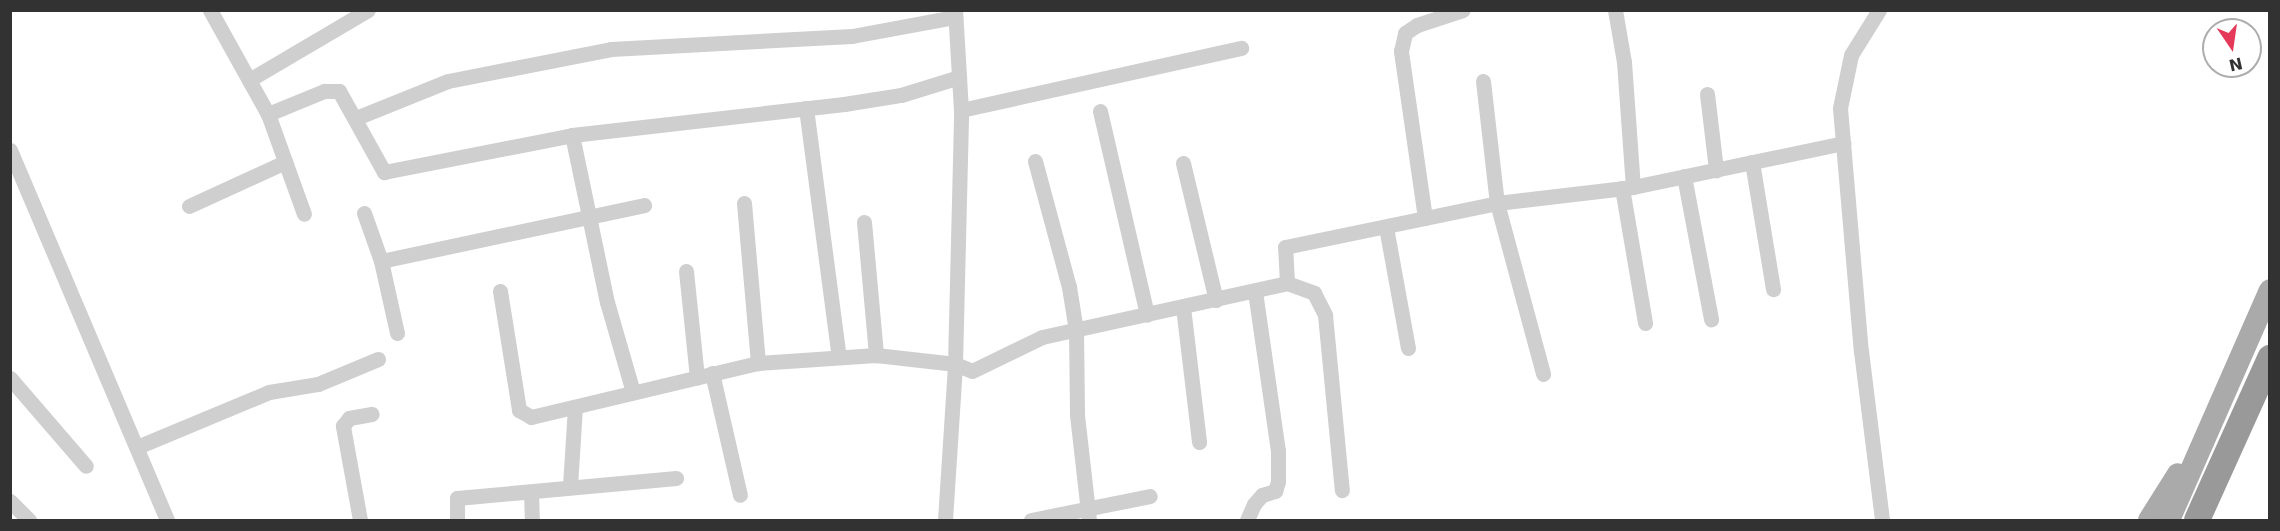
<!DOCTYPE html>
<style>
body{margin:0}
#map{position:relative;width:2280px;height:531px;overflow:hidden;background:#fff;font-family:"DejaVu Sans",sans-serif}
div>[style]{position:absolute}
[style*='--x']{left:calc(var(--x)*1px);top:calc(var(--y)*1px);width:calc(var(--w)*1px);rotate:calc(var(--a)*1deg)}
.minor>*{height:15px;margin:-7.5px;padding:0 7.5px;transform-origin:7.5px;border-radius:7.5px;background:#cfcfcf}
.primary>*{height:22px;margin:-11px;padding:0 11px;transform-origin:11px;border-radius:11px;background:#aaa}
.motorway>*{height:26px;margin:-13px;padding:0 13px;transform-origin:13px;border-radius:13px;background:#999}
span{translate:-50% -50%;white-space:nowrap;text-align:center;line-height:1.15;-webkit-text-stroke:6px #fff;paint-order:stroke}
.frame{position:absolute;inset:0;border:12px solid #323232;pointer-events:none}
.north{position:absolute;left:2202px;top:18px;width:60px;height:60px;box-sizing:border-box;background:#fff;border:2px solid #adadad;border-radius:50%;rotate:167deg;font-size:16px;font-weight:700;line-height:24px;text-align:center;color:#323232}
.north::after{content:'';display:block;margin:auto;width:21px;height:27px;background:#e43958;clip-path:polygon(50% 0,100% 100%,50% 72%,0 100%)}
</style>
<div id="map">
<div class="minor">
<i style="--x:210;--y:10;--w:119;--a:60.9"></i>
<i style="--x:268;--y:114;--w:106;--a:70.2"></i>
<i style="--x:1615;--y:10;--w:53;--a:80.2"></i>
<i style="--x:1624;--y:62;--w:125;--a:85.9"></i>
<i style="--x:1879;--y:10;--w:53;--a:121.9"></i>
<i style="--x:1851;--y:55;--w:54;--a:101.7"></i>
<i style="--x:1840;--y:108;--w:244;--a:85.1"></i>
<i style="--x:1861;--y:351;--w:170;--a:82.9"></i>
<i style="--x:249;--y:80;--w:138;--a:-30.5"></i>
<i style="--x:1483;--y:81;--w:123;--a:83.5"></i>
<i style="--x:1497;--y:203;--w:177;--a:74.9"></i>
<i style="--x:1707;--y:94;--w:77;--a:83.2"></i>
<i style="--x:806;--y:108;--w:251;--a:82.5"></i>
<i style="--x:961;--y:110;--w:287;--a:-12.5"></i>
<i style="--x:1100;--y:111;--w:209;--a:77"></i>
<i style="--x:268;--y:114;--w:61;--a:-22.3"></i>
<i style="--x:324;--y:91;--w:15;--a:0"></i>
<i style="--x:339;--y:91;--w:93;--a:60.9"></i>
<i style="--x:384;--y:172;--w:192;--a:-11.1"></i>
<i style="--x:572;--y:135;--w:274;--a:-6.5"></i>
<i style="--x:844;--y:104;--w:58;--a:-9"></i>
<i style="--x:901;--y:95;--w:61;--a:-17.2"></i>
<i style="--x:356;--y:118;--w:99;--a:-21.9"></i>
<i style="--x:448;--y:81;--w:166;--a:-11.1"></i>
<i style="--x:611;--y:49;--w:241;--a:-3.1"></i>
<i style="--x:852;--y:36;--w:105;--a:-10.5"></i>
<i style="--x:572;--y:135;--w:171;--a:78.2"></i>
<i style="--x:607;--y:302;--w:94;--a:73.9"></i>
<i style="--x:10;--y:150;--w:402;--a:67"></i>
<i style="--x:1035;--y:161;--w:131;--a:74.9"></i>
<i style="--x:1069;--y:287;--w:44;--a:80.8"></i>
<i style="--x:1076;--y:330;--w:85;--a:89.3"></i>
<i style="--x:1077;--y:415;--w:106;--a:83.5"></i>
<i style="--x:1752;--y:162;--w:129;--a:80.6"></i>
<i style="--x:1183;--y:163;--w:141;--a:76.5"></i>
<i style="--x:1684;--y:176;--w:146;--a:79.3"></i>
<i style="--x:1622;--y:188;--w:137;--a:80.3"></i>
<i style="--x:744;--y:203;--w:161;--a:85"></i>
<i style="--x:189;--y:206;--w:106;--a:-24.6"></i>
<i style="--x:364;--y:213;--w:51;--a:70.5"></i>
<i style="--x:1425;--y:218;--w:169;--a:-98.2"></i>
<i style="--x:1401;--y:51;--w:18;--a:-77"></i>
<i style="--x:1405;--y:33;--w:14;--a:-34"></i>
<i style="--x:1417;--y:25;--w:48;--a:-18.1"></i>
<i style="--x:864;--y:222;--w:134;--a:84.8"></i>
<i style="--x:1386;--y:227;--w:123;--a:79.7"></i>
<i style="--x:686;--y:271;--w:107;--a:84.1"></i>
<i style="--x:1287;--y:283;--w:29;--a:20"></i>
<i style="--x:1314;--y:293;--w:25;--a:63"></i>
<i style="--x:1325;--y:315;--w:176;--a:84.5"></i>
<i style="--x:500;--y:291;--w:121;--a:80.9"></i>
<i style="--x:519;--y:410;--w:14;--a:30"></i>
<i style="--x:531;--y:417;--w:233;--a:-13.4"></i>
<i style="--x:758;--y:363;--w:118;--a:-3.9"></i>
<i style="--x:876;--y:355;--w:80;--a:6.5"></i>
<i style="--x:955;--y:364;--w:18;--a:22"></i>
<i style="--x:972;--y:371;--w:78;--a:-25.9"></i>
<i style="--x:1042;--y:337;--w:251;--a:-12.4"></i>
<i style="--x:1287;--y:283;--w:36;--a:-93"></i>
<i style="--x:1285;--y:247;--w:217;--a:-11.7"></i>
<i style="--x:1497;--y:203;--w:137;--a:-6.7"></i>
<i style="--x:1633;--y:187;--w:215;--a:-11.8"></i>
<i style="--x:1183;--y:307;--w:136;--a:83.2"></i>
<i style="--x:397;--y:333;--w:74;--a:-102.5"></i>
<i style="--x:381;--y:261;--w:269;--a:-12"></i>
<i style="--x:712;--y:373;--w:125;--a:77.1"></i>
<i style="--x:10;--y:378;--w:116;--a:49.2"></i>
<i style="--x:137;--y:447;--w:143;--a:-22.6"></i>
<i style="--x:269;--y:392;--w:50;--a:-9.3"></i>
<i style="--x:318;--y:384;--w:65;--a:-22.6"></i>
<i style="--x:570;--y:486;--w:79;--a:-86.4"></i>
<i style="--x:531;--y:494;--w:26;--a:88"></i>
<i style="--x:10;--y:501;--w:27;--a:45"></i>
<i style="--x:360;--y:520;--w:96;--a:-100.3"></i>
<i style="--x:343;--y:426;--w:10;--a:-53"></i>
<i style="--x:349;--y:418;--w:23;--a:-10"></i>
<i style="--x:457;--y:520;--w:22;--a:-90"></i>
<i style="--x:457;--y:498;--w:220;--a:-5.2"></i>
<i style="--x:945;--y:520;--w:156;--a:-86.3"></i>
<i style="--x:955;--y:364;--w:254;--a:-88.6"></i>
<i style="--x:961;--y:110;--w:100;--a:-93.4"></i>
<i style="--x:1031;--y:520;--w:121;--a:-11.4"></i>
<i style="--x:1247;--y:520;--w:17;--a:-66"></i>
<i style="--x:1254;--y:504;--w:12;--a:-48"></i>
<i style="--x:1262;--y:495;--w:14;--a:-17"></i>
<i style="--x:1275;--y:491;--w:9;--a:-72"></i>
<i style="--x:1278;--y:482;--w:31;--a:-90"></i>
<i style="--x:1278;--y:451;--w:162;--a:-98.2"></i>
</div>
<div class="primary">
<i style="--x:2149;--y:520;--w:54;--a:-57.8"></i>
<i style="--x:2169;--y:520;--w:251;--a:-66.3"></i>
</div>
<div class="motorway">
<i style="--x:2197;--y:520;--w:178;--a:-65.7"></i>
</div>
<div class="frame"></div>
<div class="north">N</div>
</div>
